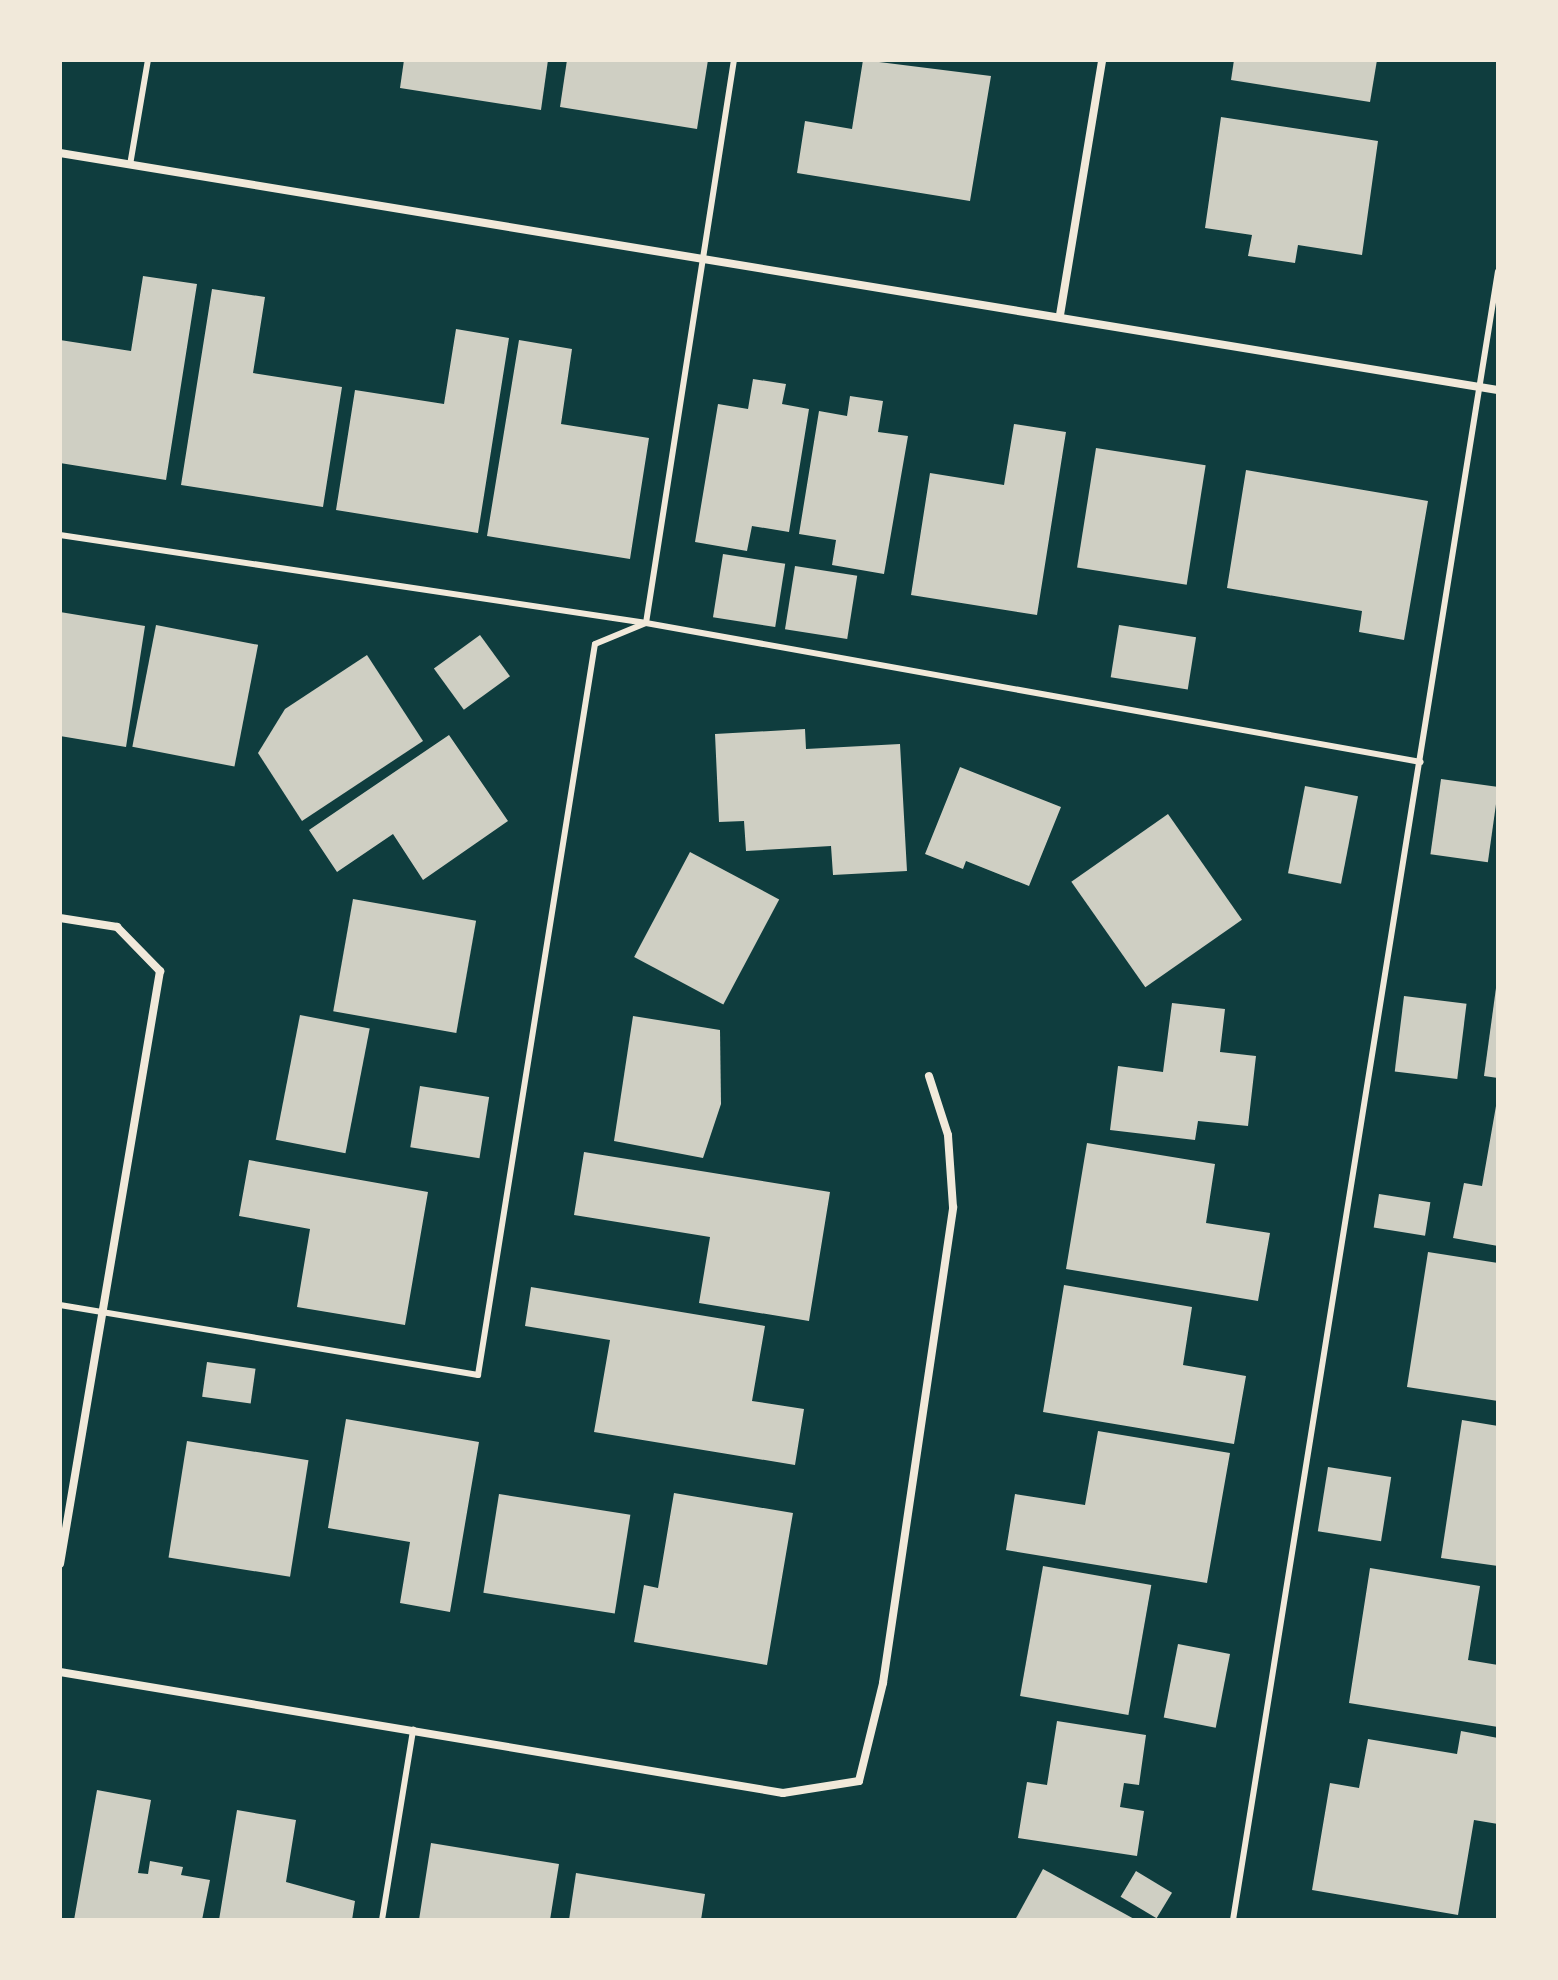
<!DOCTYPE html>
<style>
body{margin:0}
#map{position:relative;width:1558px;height:1980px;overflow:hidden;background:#0f3d3e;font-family:"Open Sans",sans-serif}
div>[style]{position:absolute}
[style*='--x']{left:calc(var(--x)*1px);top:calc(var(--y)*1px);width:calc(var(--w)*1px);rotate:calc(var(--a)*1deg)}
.building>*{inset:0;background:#cfcfc3;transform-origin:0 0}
.service>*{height:6px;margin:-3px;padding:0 3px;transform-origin:3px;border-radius:3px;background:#f1e9da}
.minor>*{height:8px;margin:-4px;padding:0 4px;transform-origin:4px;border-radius:4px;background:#f1e9da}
span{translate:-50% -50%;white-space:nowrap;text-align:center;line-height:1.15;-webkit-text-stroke:6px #f1e9da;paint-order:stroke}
.frame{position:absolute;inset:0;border:62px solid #f1e9da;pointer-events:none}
</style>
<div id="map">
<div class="building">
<i style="clip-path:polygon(404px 60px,548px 60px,541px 110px,400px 88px)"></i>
<i style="clip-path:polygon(567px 60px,708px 60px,697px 129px,560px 107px)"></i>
<i style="clip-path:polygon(863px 60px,991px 76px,970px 201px,797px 173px,805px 121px,852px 129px)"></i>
<i style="clip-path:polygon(1234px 60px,1377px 60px,1370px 102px,1231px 80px)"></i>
<i style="clip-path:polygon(1221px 117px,1378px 141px,1362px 255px,1298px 245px,1295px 263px,1248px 256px,1252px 235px,1205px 228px)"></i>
<i style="clip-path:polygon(143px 276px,197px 284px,166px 480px,60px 463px,60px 340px,131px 351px)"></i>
<i style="clip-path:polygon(212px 289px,265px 297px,253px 373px,342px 387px,323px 507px,181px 485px)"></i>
<i style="clip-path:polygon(456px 329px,509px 338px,478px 533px,336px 510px,355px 390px,444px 404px)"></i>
<i style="clip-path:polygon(519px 340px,572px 349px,561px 424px,649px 438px,630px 559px,487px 536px)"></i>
<i style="clip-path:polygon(753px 379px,786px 384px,782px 404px,809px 409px,789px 532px,752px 526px,747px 551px,695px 542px,718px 404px,748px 409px)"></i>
<i style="clip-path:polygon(850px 396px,883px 401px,878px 432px,908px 436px,884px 574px,832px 565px,836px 540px,799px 534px,819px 411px,847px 416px)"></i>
<i style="clip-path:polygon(1014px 424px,1066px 432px,1037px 615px,911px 595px,930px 473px,1004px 485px)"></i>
<i style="left:1096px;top:448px;width:111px;height:121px;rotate:9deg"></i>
<i style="clip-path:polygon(1246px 470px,1428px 501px,1404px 640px,1359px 632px,1362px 611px,1227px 588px)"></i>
<i style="left:723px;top:554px;width:63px;height:64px;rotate:9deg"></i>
<i style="left:795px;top:566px;width:63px;height:64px;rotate:9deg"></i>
<i style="clip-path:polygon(60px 612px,145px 626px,126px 747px,60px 736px)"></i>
<i style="left:156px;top:625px;width:104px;height:124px;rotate:11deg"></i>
<i style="left:1119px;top:625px;width:78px;height:53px;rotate:9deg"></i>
<i style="left:480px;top:635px;width:51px;height:57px;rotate:54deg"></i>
<i style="clip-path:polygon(367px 655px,423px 741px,302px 821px,258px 753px,285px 709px)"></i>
<i style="clip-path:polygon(805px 729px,806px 749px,900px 744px,907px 871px,833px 875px,831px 846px,746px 851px,744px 821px,719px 822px,715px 734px)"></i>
<i style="clip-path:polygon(449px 735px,508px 821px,423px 880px,393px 834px,337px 872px,309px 830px)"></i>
<i style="clip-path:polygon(960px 767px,1061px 807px,1029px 886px,966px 861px,963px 869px,925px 854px)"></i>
<i style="left:1441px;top:779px;width:58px;height:76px;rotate:8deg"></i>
<i style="left:1305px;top:786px;width:54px;height:89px;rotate:11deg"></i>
<i style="left:1168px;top:814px;width:129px;height:118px;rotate:55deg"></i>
<i style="left:690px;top:852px;width:101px;height:119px;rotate:28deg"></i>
<i style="left:353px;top:899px;width:125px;height:114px;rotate:10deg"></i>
<i style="clip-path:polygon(1496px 988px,1498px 988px,1498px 1078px,1484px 1076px)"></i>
<i style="left:1404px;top:996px;width:63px;height:76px;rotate:7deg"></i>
<i style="clip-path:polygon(1172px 1003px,1225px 1009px,1220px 1052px,1256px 1056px,1248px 1126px,1198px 1121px,1195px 1140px,1110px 1130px,1118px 1066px,1163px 1072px)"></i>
<i style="left:300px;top:1015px;width:71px;height:127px;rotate:11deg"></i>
<i style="clip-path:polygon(633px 1016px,720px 1030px,721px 1104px,703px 1158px,614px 1141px)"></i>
<i style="left:420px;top:1086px;width:70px;height:62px;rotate:9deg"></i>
<i style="clip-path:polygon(1496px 1106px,1498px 1106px,1498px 1246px,1453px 1238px,1464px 1183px,1482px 1186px)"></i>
<i style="clip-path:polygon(1087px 1143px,1215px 1164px,1206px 1223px,1270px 1233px,1258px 1301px,1066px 1269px)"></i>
<i style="clip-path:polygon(584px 1152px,830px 1192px,809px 1321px,699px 1303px,710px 1237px,574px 1215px)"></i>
<i style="clip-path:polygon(249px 1160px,428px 1192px,405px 1325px,297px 1307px,310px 1229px,239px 1216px)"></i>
<i style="left:1379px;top:1194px;width:52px;height:34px;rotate:9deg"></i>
<i style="clip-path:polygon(1428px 1252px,1498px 1263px,1498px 1401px,1407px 1387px)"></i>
<i style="clip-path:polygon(1064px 1285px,1192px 1307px,1183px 1365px,1246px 1376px,1234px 1444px,1043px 1412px)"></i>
<i style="clip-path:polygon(531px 1287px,765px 1326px,752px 1401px,804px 1409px,795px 1465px,594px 1432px,610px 1340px,525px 1326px)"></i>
<i style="left:207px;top:1362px;width:49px;height:35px;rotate:8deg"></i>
<i style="clip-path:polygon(346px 1419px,479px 1442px,450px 1612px,400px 1603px,410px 1542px,328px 1528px)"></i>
<i style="clip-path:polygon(1462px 1420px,1498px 1426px,1498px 1566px,1441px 1558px)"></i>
<i style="clip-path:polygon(1098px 1431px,1230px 1453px,1207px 1583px,1006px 1550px,1015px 1494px,1085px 1505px)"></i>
<i style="left:187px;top:1441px;width:123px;height:118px;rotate:9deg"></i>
<i style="left:1328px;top:1467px;width:64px;height:65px;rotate:9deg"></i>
<i style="clip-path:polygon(674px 1493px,793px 1513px,767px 1665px,634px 1642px,644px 1585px,658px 1588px)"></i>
<i style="left:499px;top:1494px;width:133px;height:100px;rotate:9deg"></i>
<i style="left:1043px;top:1566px;width:110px;height:132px;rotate:10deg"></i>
<i style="clip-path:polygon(1370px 1568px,1480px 1586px,1468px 1660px,1498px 1665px,1498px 1727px,1349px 1703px)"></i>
<i style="left:1178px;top:1644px;width:53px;height:75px;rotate:11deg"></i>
<i style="clip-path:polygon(1057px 1721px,1146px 1735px,1139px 1785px,1124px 1783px,1120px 1807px,1144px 1811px,1137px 1856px,1018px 1838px,1027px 1782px,1047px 1785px)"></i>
<i style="clip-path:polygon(1461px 1731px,1498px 1738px,1498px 1824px,1474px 1820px,1458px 1915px,1312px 1890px,1330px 1783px,1359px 1788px,1368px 1739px,1457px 1754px)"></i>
<i style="clip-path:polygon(97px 1790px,151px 1800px,138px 1873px,148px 1874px,150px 1861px,183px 1867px,181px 1875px,210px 1880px,202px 1920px,74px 1920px)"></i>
<i style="clip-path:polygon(237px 1810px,296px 1820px,286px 1882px,355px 1901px,352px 1920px,219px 1920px)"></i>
<i style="clip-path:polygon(431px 1843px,559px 1864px,550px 1920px,419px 1920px)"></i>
<i style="clip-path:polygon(1043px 1869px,1136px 1920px,1015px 1920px)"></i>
<i style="left:1136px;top:1871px;width:42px;height:30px;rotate:31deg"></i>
<i style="clip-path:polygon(576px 1873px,705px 1894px,701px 1920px,569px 1920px)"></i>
</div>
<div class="service">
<i style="--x:130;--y:165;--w:107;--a:-80.3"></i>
<i style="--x:60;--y:535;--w:593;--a:8.54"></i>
<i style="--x:646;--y:623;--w:787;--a:10.17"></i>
<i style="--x:60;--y:1305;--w:424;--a:9.5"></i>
<i style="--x:478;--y:1375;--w:740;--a:-80.91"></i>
<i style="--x:595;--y:644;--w:55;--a:-22.4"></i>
<i style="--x:646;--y:623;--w:570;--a:-81.12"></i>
<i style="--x:382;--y:1920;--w:193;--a:-80.7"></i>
<i style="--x:1233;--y:1920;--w:1670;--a:-80.87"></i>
</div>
<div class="minor">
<i style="--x:60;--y:153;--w:1457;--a:9.36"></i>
<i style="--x:1060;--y:315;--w:258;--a:-80.6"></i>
<i style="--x:60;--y:918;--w:58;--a:9"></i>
<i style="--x:117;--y:927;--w:62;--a:45.7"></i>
<i style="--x:160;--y:971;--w:601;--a:99.57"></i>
<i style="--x:60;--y:1672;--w:733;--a:9.5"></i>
<i style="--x:783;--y:1793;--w:77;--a:-9"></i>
<i style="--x:859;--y:1781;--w:101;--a:-76.2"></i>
<i style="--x:883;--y:1683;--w:481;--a:-81.6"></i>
<i style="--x:953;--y:1207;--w:72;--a:-94"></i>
<i style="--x:948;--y:1135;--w:62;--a:-107.9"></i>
</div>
<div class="frame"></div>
</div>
